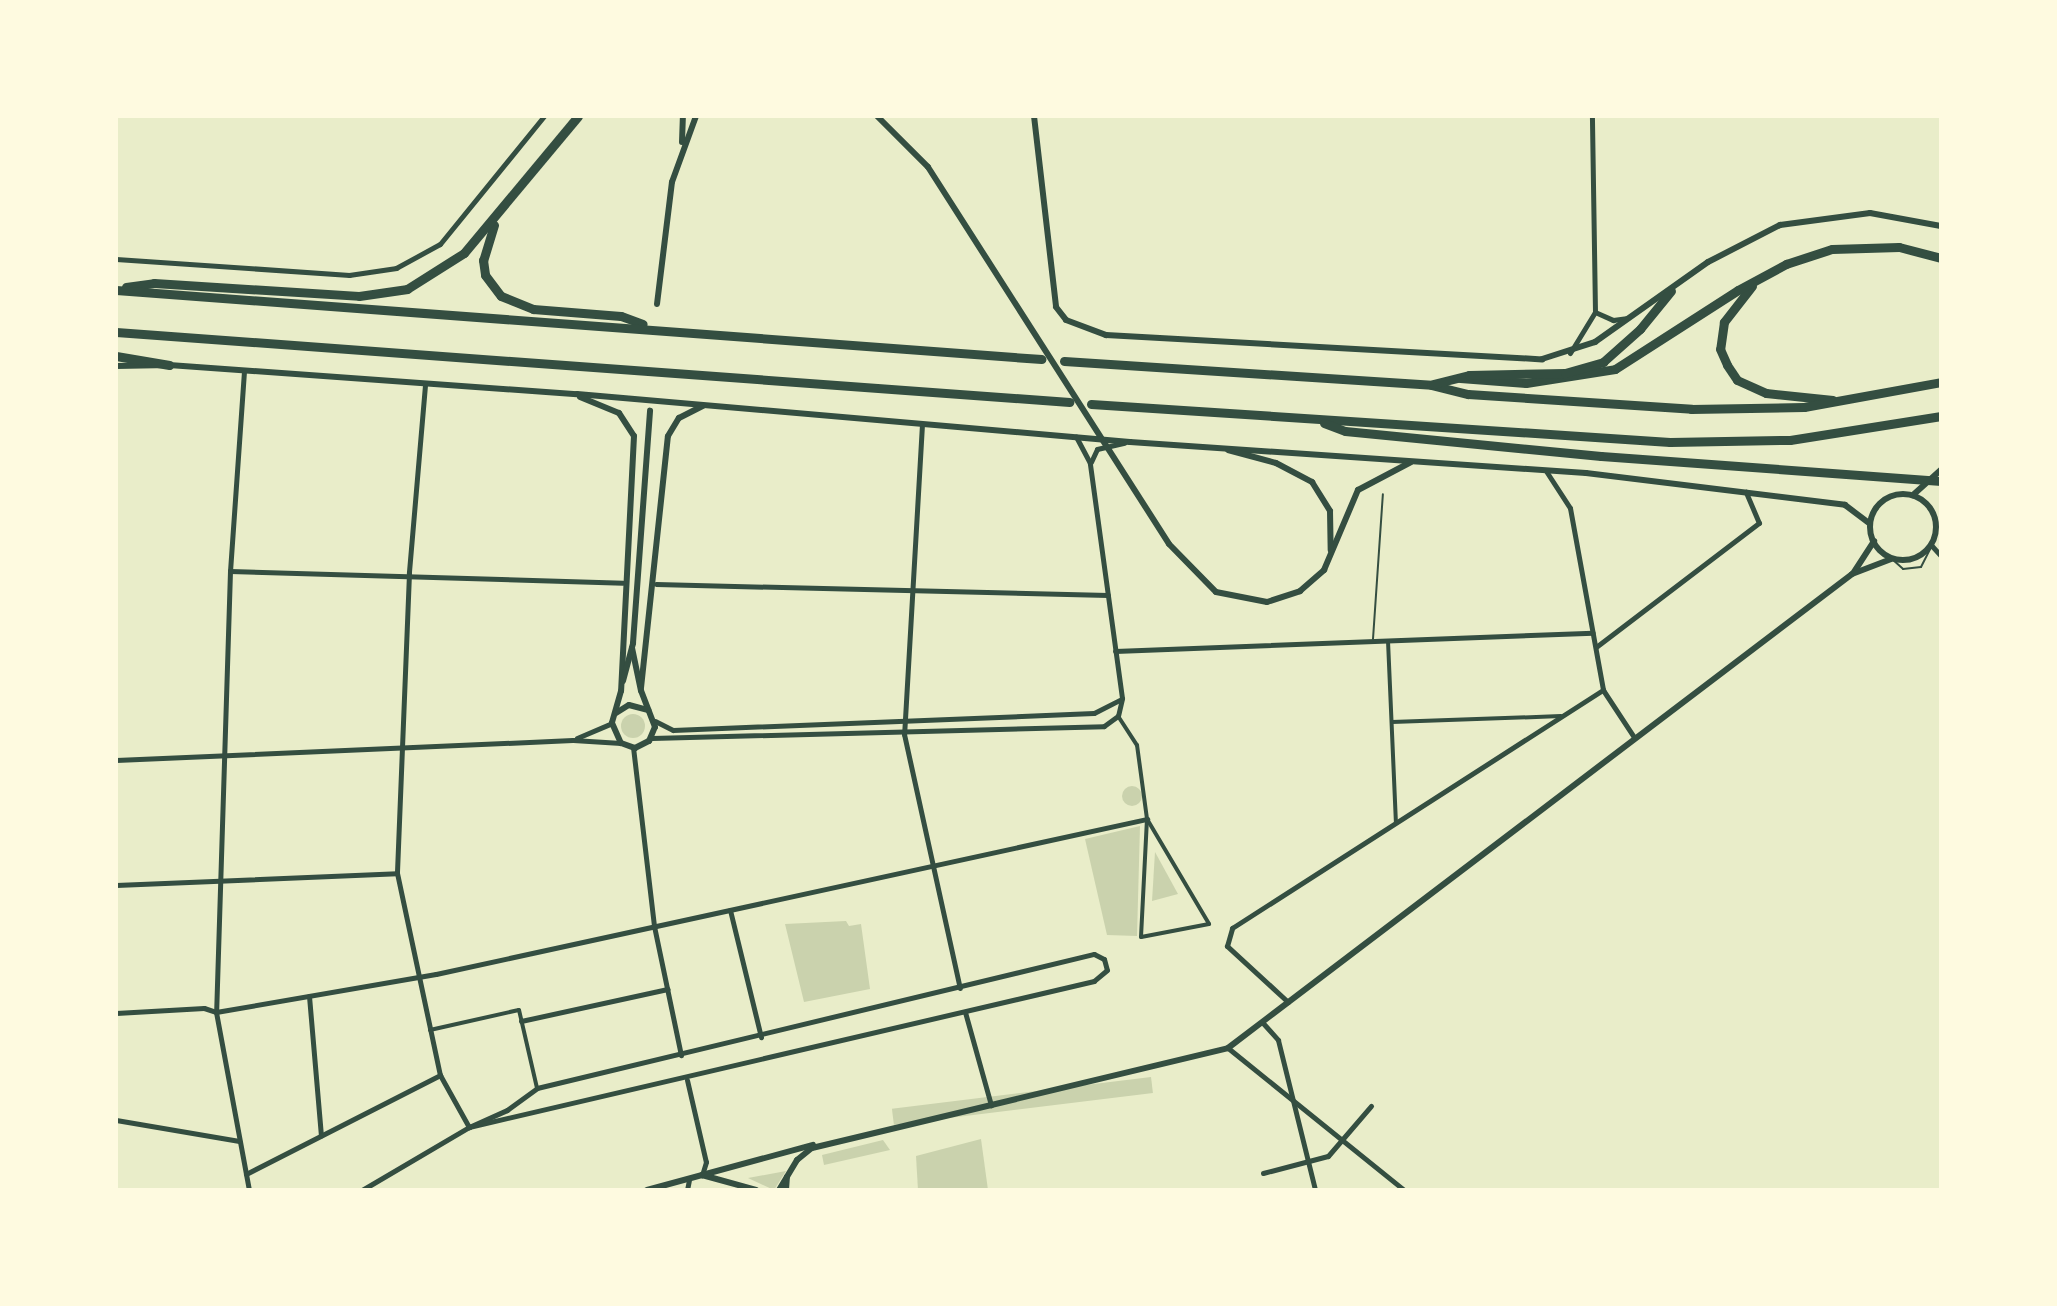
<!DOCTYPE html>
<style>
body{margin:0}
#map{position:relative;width:2057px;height:1306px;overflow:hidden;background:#e9edc9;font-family:Figtree,sans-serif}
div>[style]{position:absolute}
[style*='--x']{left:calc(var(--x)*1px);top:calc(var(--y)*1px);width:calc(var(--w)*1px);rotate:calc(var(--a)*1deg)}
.green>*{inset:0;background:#cad2ad;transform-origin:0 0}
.round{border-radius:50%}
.service>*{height:2px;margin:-1px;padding:0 1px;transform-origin:1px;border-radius:1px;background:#344e41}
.pedestrian>*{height:4px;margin:-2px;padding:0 2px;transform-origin:2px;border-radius:2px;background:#344e41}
.minor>*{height:5px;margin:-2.5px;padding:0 2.5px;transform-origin:2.5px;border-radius:2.5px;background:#344e41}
.tertiary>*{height:6px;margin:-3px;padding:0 3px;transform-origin:3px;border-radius:3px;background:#344e41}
.tertiary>.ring{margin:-3px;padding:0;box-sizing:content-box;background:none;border:6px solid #344e41;border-radius:50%}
.motorway>*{height:9px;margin:-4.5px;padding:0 4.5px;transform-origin:4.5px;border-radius:4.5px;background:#344e41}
span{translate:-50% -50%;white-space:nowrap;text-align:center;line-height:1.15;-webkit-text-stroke:8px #fefae0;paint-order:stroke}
.frame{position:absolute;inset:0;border:118px solid #fefae0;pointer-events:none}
</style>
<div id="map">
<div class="green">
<i class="round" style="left:621px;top:714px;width:24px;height:24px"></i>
<i class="round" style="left:1122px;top:786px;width:20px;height:20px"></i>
<i style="clip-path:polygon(1140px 826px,1137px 936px,1107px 935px,1085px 839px)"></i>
<i style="clip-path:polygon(1155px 852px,1178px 894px,1152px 901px)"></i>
<i style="clip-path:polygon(846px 921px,849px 926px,861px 924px,870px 989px,804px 1002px,785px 924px)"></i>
<i style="left:1151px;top:1077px;width:16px;height:261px;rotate:83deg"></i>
<i style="clip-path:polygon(981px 1139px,988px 1190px,918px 1190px,916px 1156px)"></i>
<i style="clip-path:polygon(883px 1140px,890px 1150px,824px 1165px,822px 1155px)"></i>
<i style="clip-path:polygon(786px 1171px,774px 1190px,748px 1178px)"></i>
</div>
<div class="service">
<i style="--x:1892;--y:559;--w:15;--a:42"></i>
<i style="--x:1903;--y:569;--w:18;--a:-6"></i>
<i style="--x:1921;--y:567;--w:22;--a:-63"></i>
<i style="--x:1373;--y:639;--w:145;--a:-86.1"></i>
</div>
<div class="pedestrian">
<i style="--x:1388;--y:641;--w:181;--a:87.5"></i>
<i style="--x:1118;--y:716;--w:35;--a:57"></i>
<i style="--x:1137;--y:745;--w:75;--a:82.3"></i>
<i style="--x:1147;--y:819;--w:122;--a:59.4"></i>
<i style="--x:1209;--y:924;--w:69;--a:169.2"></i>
<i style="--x:1141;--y:937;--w:118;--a:-87.1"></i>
<i style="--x:1392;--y:722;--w:169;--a:-2"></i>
<i style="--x:430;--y:1030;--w:91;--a:-12.7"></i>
<i style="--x:519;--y:1010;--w:80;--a:77"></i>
</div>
<div class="minor">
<i style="--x:116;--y:259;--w:234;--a:3.9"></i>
<i style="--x:349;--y:275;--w:48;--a:-8.5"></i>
<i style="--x:396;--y:268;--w:50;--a:-28.6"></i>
<i style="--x:440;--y:244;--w:165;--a:-50.9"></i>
<i style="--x:1595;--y:312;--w:20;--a:24"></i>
<i style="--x:1613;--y:320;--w:15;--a:-8"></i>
<i style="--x:1570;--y:353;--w:48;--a:-58.6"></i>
<i style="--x:1595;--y:312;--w:196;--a:-90.9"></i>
<i style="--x:244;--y:371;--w:200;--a:94"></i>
<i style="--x:230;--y:571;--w:441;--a:91.8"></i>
<i style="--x:216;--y:1012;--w:181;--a:79.5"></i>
<i style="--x:425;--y:385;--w:189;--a:94.9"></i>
<i style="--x:409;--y:573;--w:300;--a:92.3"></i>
<i style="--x:397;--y:873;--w:207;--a:78"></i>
<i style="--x:440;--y:1075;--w:60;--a:60.9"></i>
<i style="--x:922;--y:424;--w:311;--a:93.3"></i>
<i style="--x:904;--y:734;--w:260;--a:77.6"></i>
<i style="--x:1091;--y:462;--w:14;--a:-65"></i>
<i style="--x:1097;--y:449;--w:28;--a:-13"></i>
<i style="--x:1546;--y:471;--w:44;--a:57"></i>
<i style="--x:1570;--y:508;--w:185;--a:79.7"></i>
<i style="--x:1603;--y:690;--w:56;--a:56.6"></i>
<i style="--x:1932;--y:546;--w:13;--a:48"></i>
<i style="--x:230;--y:571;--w:393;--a:1.7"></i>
<i style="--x:656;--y:584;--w:452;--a:1.4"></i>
<i style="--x:1596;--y:647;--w:205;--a:-37.3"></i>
<i style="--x:1759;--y:523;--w:34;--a:-113"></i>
<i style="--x:1115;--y:651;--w:478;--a:-2.2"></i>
<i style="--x:655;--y:721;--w:20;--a:27"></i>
<i style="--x:673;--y:730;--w:421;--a:-2.3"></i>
<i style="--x:1094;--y:713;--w:30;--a:-27"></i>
<i style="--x:577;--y:738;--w:38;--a:-23"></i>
<i style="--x:652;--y:738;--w:452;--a:-1.5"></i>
<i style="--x:1104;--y:726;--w:17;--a:-36"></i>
<i style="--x:1118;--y:716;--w:18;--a:-77"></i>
<i style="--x:1122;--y:698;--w:237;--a:-97.8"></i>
<i style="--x:1090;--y:463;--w:30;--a:-118"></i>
<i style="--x:633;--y:747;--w:180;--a:83.3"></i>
<i style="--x:654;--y:926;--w:132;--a:78.2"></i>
<i style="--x:116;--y:760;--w:457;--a:-2.5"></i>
<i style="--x:573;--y:740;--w:48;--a:3.6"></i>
<i style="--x:116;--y:885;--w:281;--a:-2.4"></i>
<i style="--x:730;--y:910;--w:131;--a:76.3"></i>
<i style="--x:309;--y:996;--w:140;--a:85.1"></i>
<i style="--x:1288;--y:1002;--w:83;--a:-137.4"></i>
<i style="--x:1227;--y:946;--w:19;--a:-74"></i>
<i style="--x:1232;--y:928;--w:441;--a:-32.7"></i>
<i style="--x:965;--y:1012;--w:97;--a:74.4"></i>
<i style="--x:116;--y:1013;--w:88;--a:-3.3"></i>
<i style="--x:204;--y:1008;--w:13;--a:18"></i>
<i style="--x:216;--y:1012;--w:223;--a:-9.8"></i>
<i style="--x:436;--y:974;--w:728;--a:-12.3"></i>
<i style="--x:521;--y:1021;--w:150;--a:-12.3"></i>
<i style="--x:1262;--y:1022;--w:24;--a:48"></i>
<i style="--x:1278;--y:1040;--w:154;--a:76.1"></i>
<i style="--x:1228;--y:1048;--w:226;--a:38.9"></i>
<i style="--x:687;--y:1080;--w:84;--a:77"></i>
<i style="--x:706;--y:1162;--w:14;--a:107"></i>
<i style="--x:116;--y:1120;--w:125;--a:9.7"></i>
<i style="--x:1263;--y:1173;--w:67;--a:-14.7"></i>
<i style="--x:1328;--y:1156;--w:66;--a:-49.3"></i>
<i style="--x:246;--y:1174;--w:218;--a:-27"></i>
<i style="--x:362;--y:1190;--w:124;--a:-30.5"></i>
<i style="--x:469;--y:1127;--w:42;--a:-24.1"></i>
<i style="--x:507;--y:1110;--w:37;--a:-36"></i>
<i style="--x:537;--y:1088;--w:573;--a:-13.53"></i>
<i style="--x:1094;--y:954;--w:11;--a:27"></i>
<i style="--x:1104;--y:959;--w:11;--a:75"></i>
<i style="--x:1107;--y:970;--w:17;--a:140"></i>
<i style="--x:1094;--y:981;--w:642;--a:166.85"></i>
<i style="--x:687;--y:1190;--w:10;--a:-79"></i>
</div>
<div class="tertiary">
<i style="--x:877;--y:116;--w:72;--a:45"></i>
<i style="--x:928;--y:167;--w:447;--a:57.4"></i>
<i style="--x:1169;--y:544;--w:67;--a:45.6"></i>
<i style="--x:1216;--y:592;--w:52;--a:11.1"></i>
<i style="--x:1267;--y:602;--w:35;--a:-18"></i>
<i style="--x:1300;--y:591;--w:32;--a:-41"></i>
<i style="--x:1324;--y:570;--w:87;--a:-67"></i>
<i style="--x:1358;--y:490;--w:60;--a:-27.8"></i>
<i style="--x:1034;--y:116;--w:192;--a:83.4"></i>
<i style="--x:1056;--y:307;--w:16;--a:52"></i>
<i style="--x:1066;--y:320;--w:43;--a:20.6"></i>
<i style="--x:1106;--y:335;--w:437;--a:3.2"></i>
<i style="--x:1542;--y:359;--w:56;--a:-17.8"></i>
<i style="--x:1595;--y:342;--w:138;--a:-35.3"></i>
<i style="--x:1708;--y:262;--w:81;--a:-27.2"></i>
<i style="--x:1780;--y:225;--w:91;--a:-7.6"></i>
<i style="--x:1870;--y:213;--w:72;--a:10.4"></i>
<i style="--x:682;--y:142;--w:26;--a:-88"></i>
<i style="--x:657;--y:304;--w:123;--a:-83"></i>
<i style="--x:672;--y:182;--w:70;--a:-70"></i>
<i style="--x:116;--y:366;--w:53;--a:-1.1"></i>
<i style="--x:169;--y:365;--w:409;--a:4.1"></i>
<i style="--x:577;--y:394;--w:555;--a:4.96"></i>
<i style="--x:1130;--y:442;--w:457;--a:3.9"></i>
<i style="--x:1586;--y:473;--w:261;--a:7"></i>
<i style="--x:1845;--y:505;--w:31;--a:37"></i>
<i style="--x:580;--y:397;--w:42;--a:22.3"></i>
<i style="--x:619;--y:413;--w:27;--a:57"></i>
<i style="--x:634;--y:436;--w:255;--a:92.9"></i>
<i style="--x:621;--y:691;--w:33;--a:106"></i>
<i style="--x:612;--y:723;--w:22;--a:66"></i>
<i style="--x:621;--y:743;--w:15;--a:20"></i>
<i style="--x:635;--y:748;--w:16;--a:-27"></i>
<i style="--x:649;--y:741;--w:15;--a:-67"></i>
<i style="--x:655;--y:727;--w:39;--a:-111"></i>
<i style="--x:641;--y:691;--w:44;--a:-101.8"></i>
<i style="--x:1228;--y:450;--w:50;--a:15.2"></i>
<i style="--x:1276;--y:463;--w:41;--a:27.8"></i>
<i style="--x:1312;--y:482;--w:34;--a:58"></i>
<i style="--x:1330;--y:511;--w:39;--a:89"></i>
<i class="ring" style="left:1870px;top:494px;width:60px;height:60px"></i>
<i style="--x:1913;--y:495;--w:38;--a:-42"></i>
<i style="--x:1854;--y:572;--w:37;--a:-57"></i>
<i style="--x:623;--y:681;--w:39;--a:-75"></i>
<i style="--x:633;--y:643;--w:233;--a:-85.8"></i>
<i style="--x:641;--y:688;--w:253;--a:-83.9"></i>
<i style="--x:668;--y:436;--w:21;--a:-59"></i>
<i style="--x:679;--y:418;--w:27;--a:-27"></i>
<i style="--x:616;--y:713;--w:15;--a:-32"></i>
<i style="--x:629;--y:705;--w:20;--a:15"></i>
<i style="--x:702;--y:1175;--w:56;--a:15.5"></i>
<i style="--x:647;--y:1190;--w:172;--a:-15.2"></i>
<i style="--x:779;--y:1190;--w:35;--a:-59"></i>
<i style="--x:797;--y:1160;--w:19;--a:-39"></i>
<i style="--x:812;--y:1148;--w:428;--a:-13.5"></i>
<i style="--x:1228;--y:1048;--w:784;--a:-37.22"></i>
<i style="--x:1852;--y:574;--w:42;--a:-21"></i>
<i style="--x:786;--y:1190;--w:13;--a:-86"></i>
</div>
<div class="motorway">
<i style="--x:494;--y:225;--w:37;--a:107"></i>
<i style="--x:483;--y:260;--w:15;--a:82"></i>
<i style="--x:485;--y:275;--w:26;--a:53"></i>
<i style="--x:501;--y:296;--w:35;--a:22"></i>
<i style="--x:533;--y:309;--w:88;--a:4.5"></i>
<i style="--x:621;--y:316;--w:23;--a:20"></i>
<i style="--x:1752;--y:286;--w:46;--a:127.9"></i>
<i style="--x:1724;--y:322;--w:27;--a:98"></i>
<i style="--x:1720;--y:349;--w:17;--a:66"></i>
<i style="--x:1727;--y:365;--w:18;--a:56"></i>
<i style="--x:1737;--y:380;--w:32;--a:24"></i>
<i style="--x:1766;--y:393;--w:67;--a:6"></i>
<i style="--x:126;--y:287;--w:28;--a:-8"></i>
<i style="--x:154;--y:283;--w:205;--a:3.6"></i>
<i style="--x:359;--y:296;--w:49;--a:-8.3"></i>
<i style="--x:407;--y:289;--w:67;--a:-32.3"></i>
<i style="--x:464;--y:253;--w:178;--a:-50.2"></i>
<i style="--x:116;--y:290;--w:928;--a:4.27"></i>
<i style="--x:116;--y:332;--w:956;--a:4.2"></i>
<i style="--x:116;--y:356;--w:54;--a:9.6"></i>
<i style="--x:1064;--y:361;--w:368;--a:3.7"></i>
<i style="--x:1431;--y:385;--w:38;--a:14"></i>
<i style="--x:1468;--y:394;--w:224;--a:3.8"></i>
<i style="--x:1691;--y:409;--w:113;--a:-1"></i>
<i style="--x:1804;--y:407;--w:139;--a:-10.3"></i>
<i style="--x:1460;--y:378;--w:66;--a:4.3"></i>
<i style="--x:1526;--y:383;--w:90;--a:-8.9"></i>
<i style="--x:1615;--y:369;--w:146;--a:-32.7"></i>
<i style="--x:1738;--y:290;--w:55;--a:-28.4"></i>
<i style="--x:1786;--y:264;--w:48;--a:-18.1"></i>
<i style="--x:1832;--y:249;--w:67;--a:-1.7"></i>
<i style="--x:1899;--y:247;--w:43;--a:14.7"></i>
<i style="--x:1433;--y:384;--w:37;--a:-14"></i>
<i style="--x:1469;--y:375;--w:96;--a:-1.2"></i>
<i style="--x:1565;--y:373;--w:40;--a:-16"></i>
<i style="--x:1603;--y:362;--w:50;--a:-41.7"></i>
<i style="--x:1640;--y:329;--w:49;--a:-50.8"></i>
<i style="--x:1091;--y:404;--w:580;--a:3.75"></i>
<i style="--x:1670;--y:442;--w:120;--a:-1"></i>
<i style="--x:1790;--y:440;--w:153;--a:-9"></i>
<i style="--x:1324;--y:423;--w:22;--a:21"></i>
<i style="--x:1345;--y:431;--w:257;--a:5.6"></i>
<i style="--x:1601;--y:456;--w:341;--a:4.2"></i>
</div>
<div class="frame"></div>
</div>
